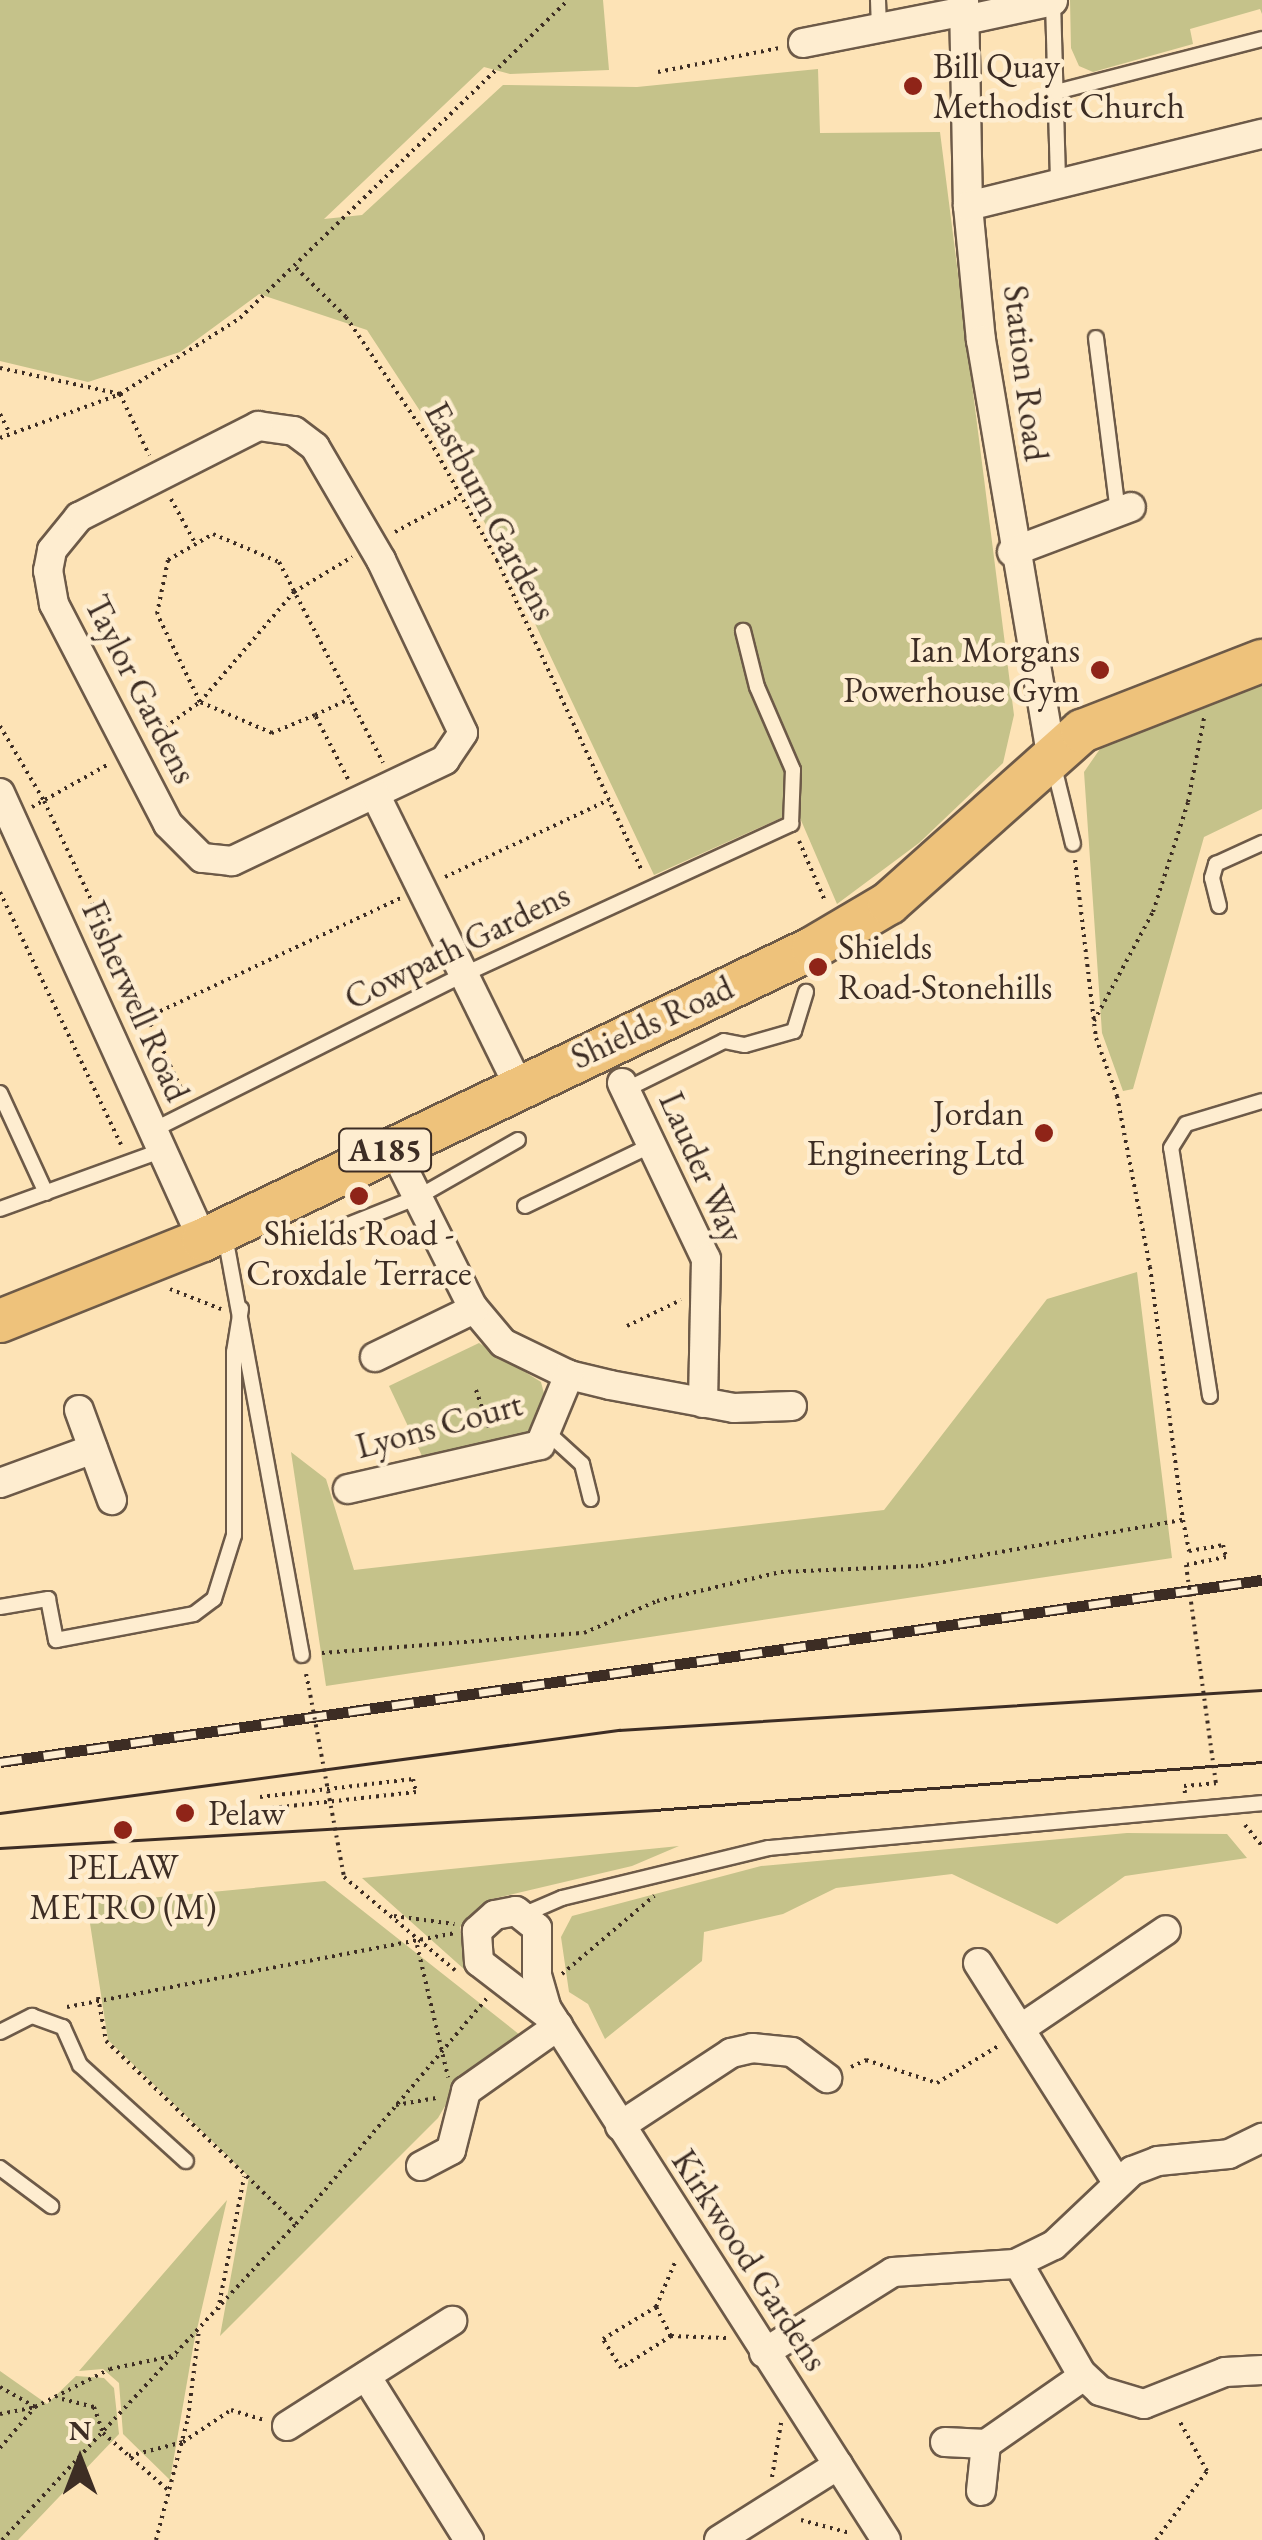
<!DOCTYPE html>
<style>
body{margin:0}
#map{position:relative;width:1262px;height:2540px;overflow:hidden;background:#fde3b6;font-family:"EB Garamond",serif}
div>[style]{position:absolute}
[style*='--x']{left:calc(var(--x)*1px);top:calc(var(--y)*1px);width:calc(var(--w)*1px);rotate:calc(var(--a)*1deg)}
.green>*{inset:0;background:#c5c28a}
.path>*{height:4px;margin-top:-2px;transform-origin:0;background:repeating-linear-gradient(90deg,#3d2d24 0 2.5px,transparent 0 7.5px)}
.roads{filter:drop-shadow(2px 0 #6d5a48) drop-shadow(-2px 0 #6d5a48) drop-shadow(0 2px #6d5a48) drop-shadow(0 -2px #6d5a48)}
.lane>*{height:14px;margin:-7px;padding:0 7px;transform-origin:7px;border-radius:7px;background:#feedd0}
.street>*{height:28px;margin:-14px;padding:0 14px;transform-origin:14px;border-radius:14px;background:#feedd0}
.primary>*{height:42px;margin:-21px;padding:0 21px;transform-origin:21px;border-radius:21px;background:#eec27b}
.tram>*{height:2.5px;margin:-1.25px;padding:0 1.25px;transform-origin:1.25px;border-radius:1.25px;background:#3d2d24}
.rail>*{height:11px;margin-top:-5.5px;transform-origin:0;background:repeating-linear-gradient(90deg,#feedd0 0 22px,#3d2d24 0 44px);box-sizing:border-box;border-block:2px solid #3d2d24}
.path-bridge>*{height:4px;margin-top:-2px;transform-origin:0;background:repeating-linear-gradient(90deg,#3d2d24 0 2.5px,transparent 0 7.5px)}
.dots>*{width:28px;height:28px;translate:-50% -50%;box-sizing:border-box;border:5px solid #feedd0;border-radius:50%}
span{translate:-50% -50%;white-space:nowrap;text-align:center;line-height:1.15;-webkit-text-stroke:9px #feedd0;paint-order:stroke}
.shield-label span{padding:2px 8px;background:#feedd0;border:2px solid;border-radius:8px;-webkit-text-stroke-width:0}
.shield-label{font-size:32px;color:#3d2d24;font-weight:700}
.poi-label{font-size:35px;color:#3d2d24}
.left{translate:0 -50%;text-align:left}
.right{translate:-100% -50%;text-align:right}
.street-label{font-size:35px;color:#3d2d24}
.north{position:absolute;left:30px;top:2410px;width:100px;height:100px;-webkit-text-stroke:8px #feedd0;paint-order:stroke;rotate:0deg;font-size:28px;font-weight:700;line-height:40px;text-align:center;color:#3d2d24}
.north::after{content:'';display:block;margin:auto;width:35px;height:45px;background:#3d2d24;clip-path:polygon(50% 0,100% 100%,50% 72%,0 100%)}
</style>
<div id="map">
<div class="green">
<i style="clip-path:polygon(0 0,603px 0,609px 70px,510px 74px,484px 67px,324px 219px,362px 215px,503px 85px,637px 87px,818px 69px,820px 133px,940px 132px,1014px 715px,1003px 763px,919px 843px,837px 904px,800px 818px,783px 817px,654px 875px,504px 558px,441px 443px,367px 330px,259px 294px,180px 352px,88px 382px,0 361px)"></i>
<i style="clip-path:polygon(1070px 0,1262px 0,1262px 14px,1260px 9px,1190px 29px,1193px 44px,1093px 72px,1079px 66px,1071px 48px)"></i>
<i style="clip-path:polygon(1262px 683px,1262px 809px,1204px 837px,1133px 1089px,1123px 1091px,1102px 1033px,1084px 772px,1102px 746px)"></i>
<i style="clip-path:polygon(1137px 1272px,1172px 1558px,326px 1686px,291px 1452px,326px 1479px,354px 1570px,884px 1510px,1047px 1299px)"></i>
<i style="clip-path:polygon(479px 1343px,541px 1382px,546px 1401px,534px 1434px,423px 1458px,389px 1386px)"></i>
<i style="clip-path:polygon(1127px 1833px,1227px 1834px,1247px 1858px,1125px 1876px,1057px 1924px,952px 1874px,836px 1888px,783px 1914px,704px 1932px,702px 1961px,605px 2039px,588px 2004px,569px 1992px,561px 1937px,572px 1916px,761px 1866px)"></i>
<i style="clip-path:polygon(679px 1846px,632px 1866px,492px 1899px,460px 1927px,465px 1970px,362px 1878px)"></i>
<i style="clip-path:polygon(325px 1881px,520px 2035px,462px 2077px,438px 2118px,220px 2336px,249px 2177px,108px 2040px,87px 1904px)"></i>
<i style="clip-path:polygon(227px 2200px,194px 2342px,170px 2480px,123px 2434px,119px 2383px,103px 2369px,79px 2371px)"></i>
<i style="clip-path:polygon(0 2371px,47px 2404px,76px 2376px,104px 2378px,114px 2388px,119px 2434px,18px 2540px,0 2540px)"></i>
</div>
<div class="path">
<i style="--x:658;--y:72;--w:123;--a:-11.2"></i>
<i style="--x:296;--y:268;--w:70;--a:44.4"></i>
<i style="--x:346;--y:317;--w:150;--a:55.9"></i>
<i style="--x:430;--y:441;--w:137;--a:60.6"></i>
<i style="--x:497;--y:560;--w:343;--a:65"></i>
<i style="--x:0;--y:368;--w:123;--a:12.2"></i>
<i style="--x:120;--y:394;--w:68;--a:64.6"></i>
<i style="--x:0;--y:414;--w:20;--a:63"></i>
<i style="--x:0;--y:438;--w:128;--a:-20.1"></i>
<i style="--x:120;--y:394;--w:142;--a:-32.3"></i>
<i style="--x:240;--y:318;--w:457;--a:-44.1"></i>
<i style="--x:171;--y:499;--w:50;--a:61.4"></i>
<i style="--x:395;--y:532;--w:75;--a:-28.6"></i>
<i style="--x:315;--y:715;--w:38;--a:-25"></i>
<i style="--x:0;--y:726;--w:87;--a:59.6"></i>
<i style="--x:44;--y:801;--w:323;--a:64.5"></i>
<i style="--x:153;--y:736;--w:58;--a:-35.9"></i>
<i style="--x:200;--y:702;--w:145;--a:-49.5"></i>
<i style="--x:294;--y:592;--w:68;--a:-31.1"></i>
<i style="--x:348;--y:779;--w:72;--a:-117.3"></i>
<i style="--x:315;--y:715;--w:47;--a:157.3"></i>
<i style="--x:272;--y:733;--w:78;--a:-156.7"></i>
<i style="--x:200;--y:702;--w:98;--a:-116"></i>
<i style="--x:157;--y:614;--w:55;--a:-78.5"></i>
<i style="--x:168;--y:560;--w:52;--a:-30"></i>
<i style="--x:213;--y:534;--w:72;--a:23"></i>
<i style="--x:279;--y:562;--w:226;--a:62.6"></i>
<i style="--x:32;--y:807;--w:86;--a:-29.2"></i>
<i style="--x:799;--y:841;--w:65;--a:66.6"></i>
<i style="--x:1075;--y:860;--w:179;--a:83.3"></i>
<i style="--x:1096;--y:1038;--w:62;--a:70.1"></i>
<i style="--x:1117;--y:1096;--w:174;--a:79.1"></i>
<i style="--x:1150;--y:1267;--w:255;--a:82.6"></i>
<i style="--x:445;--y:877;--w:181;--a:-25.2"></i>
<i style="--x:0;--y:892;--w:280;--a:64.4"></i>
<i style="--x:1094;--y:1021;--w:124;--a:-61.6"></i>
<i style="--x:1153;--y:912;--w:115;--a:-72.3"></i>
<i style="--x:1188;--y:802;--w:86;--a:-79.2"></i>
<i style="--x:133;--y:1024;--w:296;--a:-25.2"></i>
<i style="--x:170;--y:1289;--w:55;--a:21.4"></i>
<i style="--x:627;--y:1326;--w:60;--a:-25.7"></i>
<i style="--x:476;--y:1390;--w:40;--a:71.1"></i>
<i style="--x:322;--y:1653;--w:263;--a:-4.4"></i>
<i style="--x:584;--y:1633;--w:80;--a:-23.7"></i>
<i style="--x:657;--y:1601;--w:127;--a:-13.2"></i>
<i style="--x:781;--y:1572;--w:140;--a:-2.5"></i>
<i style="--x:921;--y:1566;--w:266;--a:-10"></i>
<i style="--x:1183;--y:1520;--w:32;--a:79"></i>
<i style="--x:1189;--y:1551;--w:35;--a:-10"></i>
<i style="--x:1223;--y:1545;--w:12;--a:76"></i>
<i style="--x:1226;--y:1557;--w:41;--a:168.7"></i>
<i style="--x:306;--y:1674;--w:14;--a:78"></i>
<i style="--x:1185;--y:1793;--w:7;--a:-98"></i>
<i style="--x:1184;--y:1786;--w:32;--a:-5"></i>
<i style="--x:260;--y:1797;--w:154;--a:-6.7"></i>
<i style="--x:413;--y:1779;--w:13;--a:77"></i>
<i style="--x:416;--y:1792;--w:154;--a:173.7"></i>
<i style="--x:1245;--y:1825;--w:27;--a:51"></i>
<i style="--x:344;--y:1877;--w:145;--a:40"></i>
<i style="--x:394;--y:1916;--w:61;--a:7.6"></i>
<i style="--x:417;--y:1945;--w:136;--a:76.8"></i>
<i style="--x:562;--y:1974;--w:121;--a:-40.3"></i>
<i style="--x:98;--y:1997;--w:45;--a:79.7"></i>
<i style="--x:106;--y:2041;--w:264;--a:43.9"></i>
<i style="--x:67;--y:2007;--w:394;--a:-10.8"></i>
<i style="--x:851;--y:2067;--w:17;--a:-25"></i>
<i style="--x:866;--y:2060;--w:75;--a:17.9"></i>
<i style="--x:937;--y:2083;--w:74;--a:-31.1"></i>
<i style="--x:396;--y:2105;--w:41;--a:-9.9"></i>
<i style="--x:656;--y:2307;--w:33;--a:63"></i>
<i style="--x:671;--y:2336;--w:59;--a:147.4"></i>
<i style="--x:621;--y:2368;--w:34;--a:-122"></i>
<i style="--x:603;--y:2339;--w:62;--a:-31.1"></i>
<i style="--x:656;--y:2307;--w:51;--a:-66.9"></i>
<i style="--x:218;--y:2310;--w:136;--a:-78.9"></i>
<i style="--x:671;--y:2336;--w:55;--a:2.1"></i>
<i style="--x:0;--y:2387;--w:40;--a:29.7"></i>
<i style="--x:62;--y:2399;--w:33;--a:14"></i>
<i style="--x:94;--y:2407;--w:28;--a:71"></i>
<i style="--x:103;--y:2433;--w:88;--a:41.3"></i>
<i style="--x:0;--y:2414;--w:36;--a:-11"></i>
<i style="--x:0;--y:2448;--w:54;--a:-49.5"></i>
<i style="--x:35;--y:2407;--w:84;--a:-26.9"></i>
<i style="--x:110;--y:2369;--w:68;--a:-11.8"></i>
<i style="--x:129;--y:2456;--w:56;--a:-14.5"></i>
<i style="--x:183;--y:2442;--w:58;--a:-33.7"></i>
<i style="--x:231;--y:2410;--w:34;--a:17"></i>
<i style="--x:772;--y:2477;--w:55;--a:-80.5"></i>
<i style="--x:801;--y:2520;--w:51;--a:14.9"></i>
<i style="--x:2;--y:2540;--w:432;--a:-47.1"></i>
<i style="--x:296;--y:2224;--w:296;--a:-49.8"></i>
<i style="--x:156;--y:2540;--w:126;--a:-75.3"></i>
<i style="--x:188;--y:2418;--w:89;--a:-82.9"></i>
<i style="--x:1156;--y:2540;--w:86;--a:-53.5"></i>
<i style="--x:1207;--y:2471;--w:58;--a:-118.8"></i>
</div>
<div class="roads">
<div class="lane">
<i style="--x:878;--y:0;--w:27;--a:88"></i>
<i style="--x:1053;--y:1;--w:183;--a:88.4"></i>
<i style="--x:1056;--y:92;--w:213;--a:-14.4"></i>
<i style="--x:1096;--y:338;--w:175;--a:82.8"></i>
<i style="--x:1053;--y:763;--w:83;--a:76.1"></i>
<i style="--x:1219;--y:906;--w:29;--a:-104"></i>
<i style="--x:1212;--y:878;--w:15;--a:-74"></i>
<i style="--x:1216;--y:864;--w:51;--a:-24.5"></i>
<i style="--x:625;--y:1090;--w:110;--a:-26.3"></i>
<i style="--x:724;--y:1041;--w:21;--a:11"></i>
<i style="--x:745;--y:1045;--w:51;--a:-15.9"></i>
<i style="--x:794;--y:1031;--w:41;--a:-72.9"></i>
<i style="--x:0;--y:1093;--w:110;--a:65.3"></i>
<i style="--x:153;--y:1130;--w:351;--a:-26.6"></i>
<i style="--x:467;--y:973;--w:357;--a:-24.7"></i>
<i style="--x:791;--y:824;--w:54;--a:-87.9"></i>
<i style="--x:793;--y:770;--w:90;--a:-113.4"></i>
<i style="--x:757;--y:687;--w:58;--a:-104"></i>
<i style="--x:525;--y:1206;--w:141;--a:-25.7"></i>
<i style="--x:0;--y:1209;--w:173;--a:-19.9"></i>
<i style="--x:328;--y:1233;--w:97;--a:-21.8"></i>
<i style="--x:418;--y:1197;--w:115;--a:-29.7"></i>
<i style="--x:225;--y:1236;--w:426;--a:79.6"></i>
<i style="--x:1210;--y:1396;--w:251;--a:-98.9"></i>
<i style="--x:1171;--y:1148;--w:28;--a:-58"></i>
<i style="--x:1186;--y:1124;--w:79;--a:-16.8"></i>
<i style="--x:548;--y:1433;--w:46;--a:42.4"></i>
<i style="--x:582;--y:1464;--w:36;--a:76"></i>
<i style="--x:0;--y:1607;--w:49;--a:-9.5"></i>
<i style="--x:48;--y:1599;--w:42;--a:79"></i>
<i style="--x:56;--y:1640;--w:140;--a:-10.7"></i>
<i style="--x:194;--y:1614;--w:25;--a:-37"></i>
<i style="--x:214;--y:1599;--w:67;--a:-72.6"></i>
<i style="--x:234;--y:1535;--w:183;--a:-90"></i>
<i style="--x:234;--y:1352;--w:44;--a:-80.8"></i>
<i style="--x:525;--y:1914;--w:40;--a:-23.4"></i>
<i style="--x:562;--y:1898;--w:213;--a:-13.6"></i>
<i style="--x:769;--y:1848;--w:495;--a:-5.2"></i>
<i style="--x:0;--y:2032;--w:36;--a:-27"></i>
<i style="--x:32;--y:2016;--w:33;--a:20"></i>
<i style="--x:63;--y:2027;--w:42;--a:65.9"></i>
<i style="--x:80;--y:2065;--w:143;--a:42.2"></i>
<i style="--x:0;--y:2168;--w:64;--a:36.7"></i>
</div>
<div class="street">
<i style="--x:964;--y:0;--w:206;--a:88.9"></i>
<i style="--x:968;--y:206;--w:135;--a:84.5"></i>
<i style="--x:981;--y:340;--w:418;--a:80.4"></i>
<i style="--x:965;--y:20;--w:90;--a:-12.2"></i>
<i style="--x:803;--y:43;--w:164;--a:-11.2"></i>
<i style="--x:968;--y:206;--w:303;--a:-13.8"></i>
<i style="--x:258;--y:426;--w:36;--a:8"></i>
<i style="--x:294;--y:431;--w:26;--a:37"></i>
<i style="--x:315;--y:447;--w:131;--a:59.7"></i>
<i style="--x:381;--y:560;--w:191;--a:64.6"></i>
<i style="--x:463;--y:733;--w:32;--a:124"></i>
<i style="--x:445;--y:760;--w:236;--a:154.6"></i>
<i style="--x:232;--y:861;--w:30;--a:-174"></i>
<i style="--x:202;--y:858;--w:48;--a:-135"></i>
<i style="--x:168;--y:824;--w:248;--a:-117.4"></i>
<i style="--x:54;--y:604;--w:34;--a:-100"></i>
<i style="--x:48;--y:571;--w:21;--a:-79"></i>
<i style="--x:52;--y:550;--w:43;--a:-50.7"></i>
<i style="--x:79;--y:517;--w:201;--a:-26.9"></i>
<i style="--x:1012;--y:552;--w:127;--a:-20.7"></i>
<i style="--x:0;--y:793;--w:491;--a:65.6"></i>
<i style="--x:375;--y:794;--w:324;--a:63.8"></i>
<i style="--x:622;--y:1083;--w:195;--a:64.5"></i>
<i style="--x:706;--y:1259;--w:144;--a:91.2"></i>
<i style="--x:392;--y:1146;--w:179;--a:63.4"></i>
<i style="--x:472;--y:1306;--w:48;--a:50"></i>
<i style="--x:503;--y:1343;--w:73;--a:25.9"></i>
<i style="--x:569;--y:1375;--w:42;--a:13.7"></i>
<i style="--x:610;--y:1385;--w:126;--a:10.5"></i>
<i style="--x:734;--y:1408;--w:58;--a:-2"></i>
<i style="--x:375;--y:1357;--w:110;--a:-25.9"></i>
<i style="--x:79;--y:1410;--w:96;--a:69.9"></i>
<i style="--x:0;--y:1483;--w:99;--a:-20.1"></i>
<i style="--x:348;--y:1489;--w:197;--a:-12.9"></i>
<i style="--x:540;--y:1445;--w:76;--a:-67.5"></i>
<i style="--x:978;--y:1963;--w:259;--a:57.6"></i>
<i style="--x:553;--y:2019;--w:93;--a:-142.4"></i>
<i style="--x:479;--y:1962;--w:31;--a:-94"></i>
<i style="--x:477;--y:1931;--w:24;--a:-42"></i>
<i style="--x:495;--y:1915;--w:21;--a:-11"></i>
<i style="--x:516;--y:1911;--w:27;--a:39"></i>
<i style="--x:537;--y:1928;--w:47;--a:90"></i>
<i style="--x:537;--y:1975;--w:35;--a:74"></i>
<i style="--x:547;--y:2009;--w:630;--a:57.45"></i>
<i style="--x:1020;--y:2029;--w:176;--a:-34.1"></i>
<i style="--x:620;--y:2126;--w:133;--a:-33.3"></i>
<i style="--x:731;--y:2053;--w:22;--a:-13"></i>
<i style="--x:752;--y:2048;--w:40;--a:5.7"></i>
<i style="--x:792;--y:2052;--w:44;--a:36.6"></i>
<i style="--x:421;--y:2166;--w:34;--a:-28"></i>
<i style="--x:451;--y:2150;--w:61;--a:-75.7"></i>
<i style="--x:466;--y:2091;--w:113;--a:-35.2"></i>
<i style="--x:1018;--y:2263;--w:127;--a:60.2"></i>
<i style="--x:1081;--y:2373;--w:26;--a:43"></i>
<i style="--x:1100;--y:2391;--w:46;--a:16.5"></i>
<i style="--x:1144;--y:2404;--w:87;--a:-21.6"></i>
<i style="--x:1225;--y:2372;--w:37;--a:-3"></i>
<i style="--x:764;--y:2353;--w:152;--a:-32.1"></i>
<i style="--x:893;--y:2272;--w:122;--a:-3.8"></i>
<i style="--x:1015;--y:2264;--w:43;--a:-26"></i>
<i style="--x:1054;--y:2245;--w:108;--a:-43.5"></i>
<i style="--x:1132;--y:2171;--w:28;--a:-21"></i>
<i style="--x:1158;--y:2161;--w:71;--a:-5.6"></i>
<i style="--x:1229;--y:2154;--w:37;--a:-26"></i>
<i style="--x:366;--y:2376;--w:194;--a:57.9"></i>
<i style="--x:287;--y:2426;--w:196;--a:-32.5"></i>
<i style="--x:945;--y:2442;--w:41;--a:2.8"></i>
<i style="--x:981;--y:2491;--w:47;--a:-83.9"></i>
<i style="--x:986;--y:2444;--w:119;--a:-34.8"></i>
<i style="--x:719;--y:2540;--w:141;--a:-32.2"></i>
</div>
<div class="primary">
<i style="--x:0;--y:1321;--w:219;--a:-21.8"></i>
<i style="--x:203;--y:1240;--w:676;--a:-25.58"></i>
<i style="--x:813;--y:948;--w:88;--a:-30.6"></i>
<i style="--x:889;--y:903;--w:259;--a:-41.7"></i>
<i style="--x:1082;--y:731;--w:193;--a:-21.3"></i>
</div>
</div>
<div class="tram">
<i style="--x:0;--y:1813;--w:625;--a:-7.64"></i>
<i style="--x:619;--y:1730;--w:644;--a:-3.56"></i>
<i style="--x:0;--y:1848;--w:656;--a:-3.32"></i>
<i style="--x:655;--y:1810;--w:609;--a:-4.52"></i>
</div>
<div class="rail">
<i style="--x:0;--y:1762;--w:1275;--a:-8.21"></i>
</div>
<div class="path-bridge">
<i style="--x:1186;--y:1565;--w:220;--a:82.2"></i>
<i style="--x:309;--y:1688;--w:192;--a:79.5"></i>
</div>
<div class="dots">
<i style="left:913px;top:86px;background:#8f2418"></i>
<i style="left:1100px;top:670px;background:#8f2418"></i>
<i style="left:818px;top:967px;background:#8f2418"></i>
<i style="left:1044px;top:1133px;background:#8f2418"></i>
<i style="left:359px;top:1196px;background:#8f2418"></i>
<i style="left:185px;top:1813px;background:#8f2418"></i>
<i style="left:123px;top:1830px;background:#8f2418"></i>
</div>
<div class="shield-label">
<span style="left:385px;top:1150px">A185</span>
</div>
<div class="poi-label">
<span class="left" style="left:933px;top:86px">Bill Quay<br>Methodist Church</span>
<span class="right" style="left:1080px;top:670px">Ian Morgans<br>Powerhouse Gym</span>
<span class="left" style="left:838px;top:967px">Shields<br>Road-Stonehills</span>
<span class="right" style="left:1024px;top:1133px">Jordan<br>Engineering Ltd</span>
<span style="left:359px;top:1253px">Shields Road -<br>Croxdale Terrace</span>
<span class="left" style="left:208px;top:1813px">Pelaw</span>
<span style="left:123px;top:1887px">PELAW<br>METRO (M)</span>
</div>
<div class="street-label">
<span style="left:1026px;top:373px;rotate:83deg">Station Road</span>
<span style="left:491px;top:511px;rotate:62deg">Eastburn Gardens</span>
<span style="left:141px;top:689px;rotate:63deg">Taylor Gardens</span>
<span style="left:457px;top:946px;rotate:-26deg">Cowpath Gardens</span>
<span style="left:136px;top:1001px;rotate:66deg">Fisherwell Road</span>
<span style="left:652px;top:1022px;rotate:-25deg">Shields Road</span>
<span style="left:702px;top:1167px;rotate:66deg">Lauder Way</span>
<span style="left:439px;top:1425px;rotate:-15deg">Lyons Court</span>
<span style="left:750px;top:2260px;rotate:57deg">Kirkwood Gardens</span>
</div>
<div class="north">N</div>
</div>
